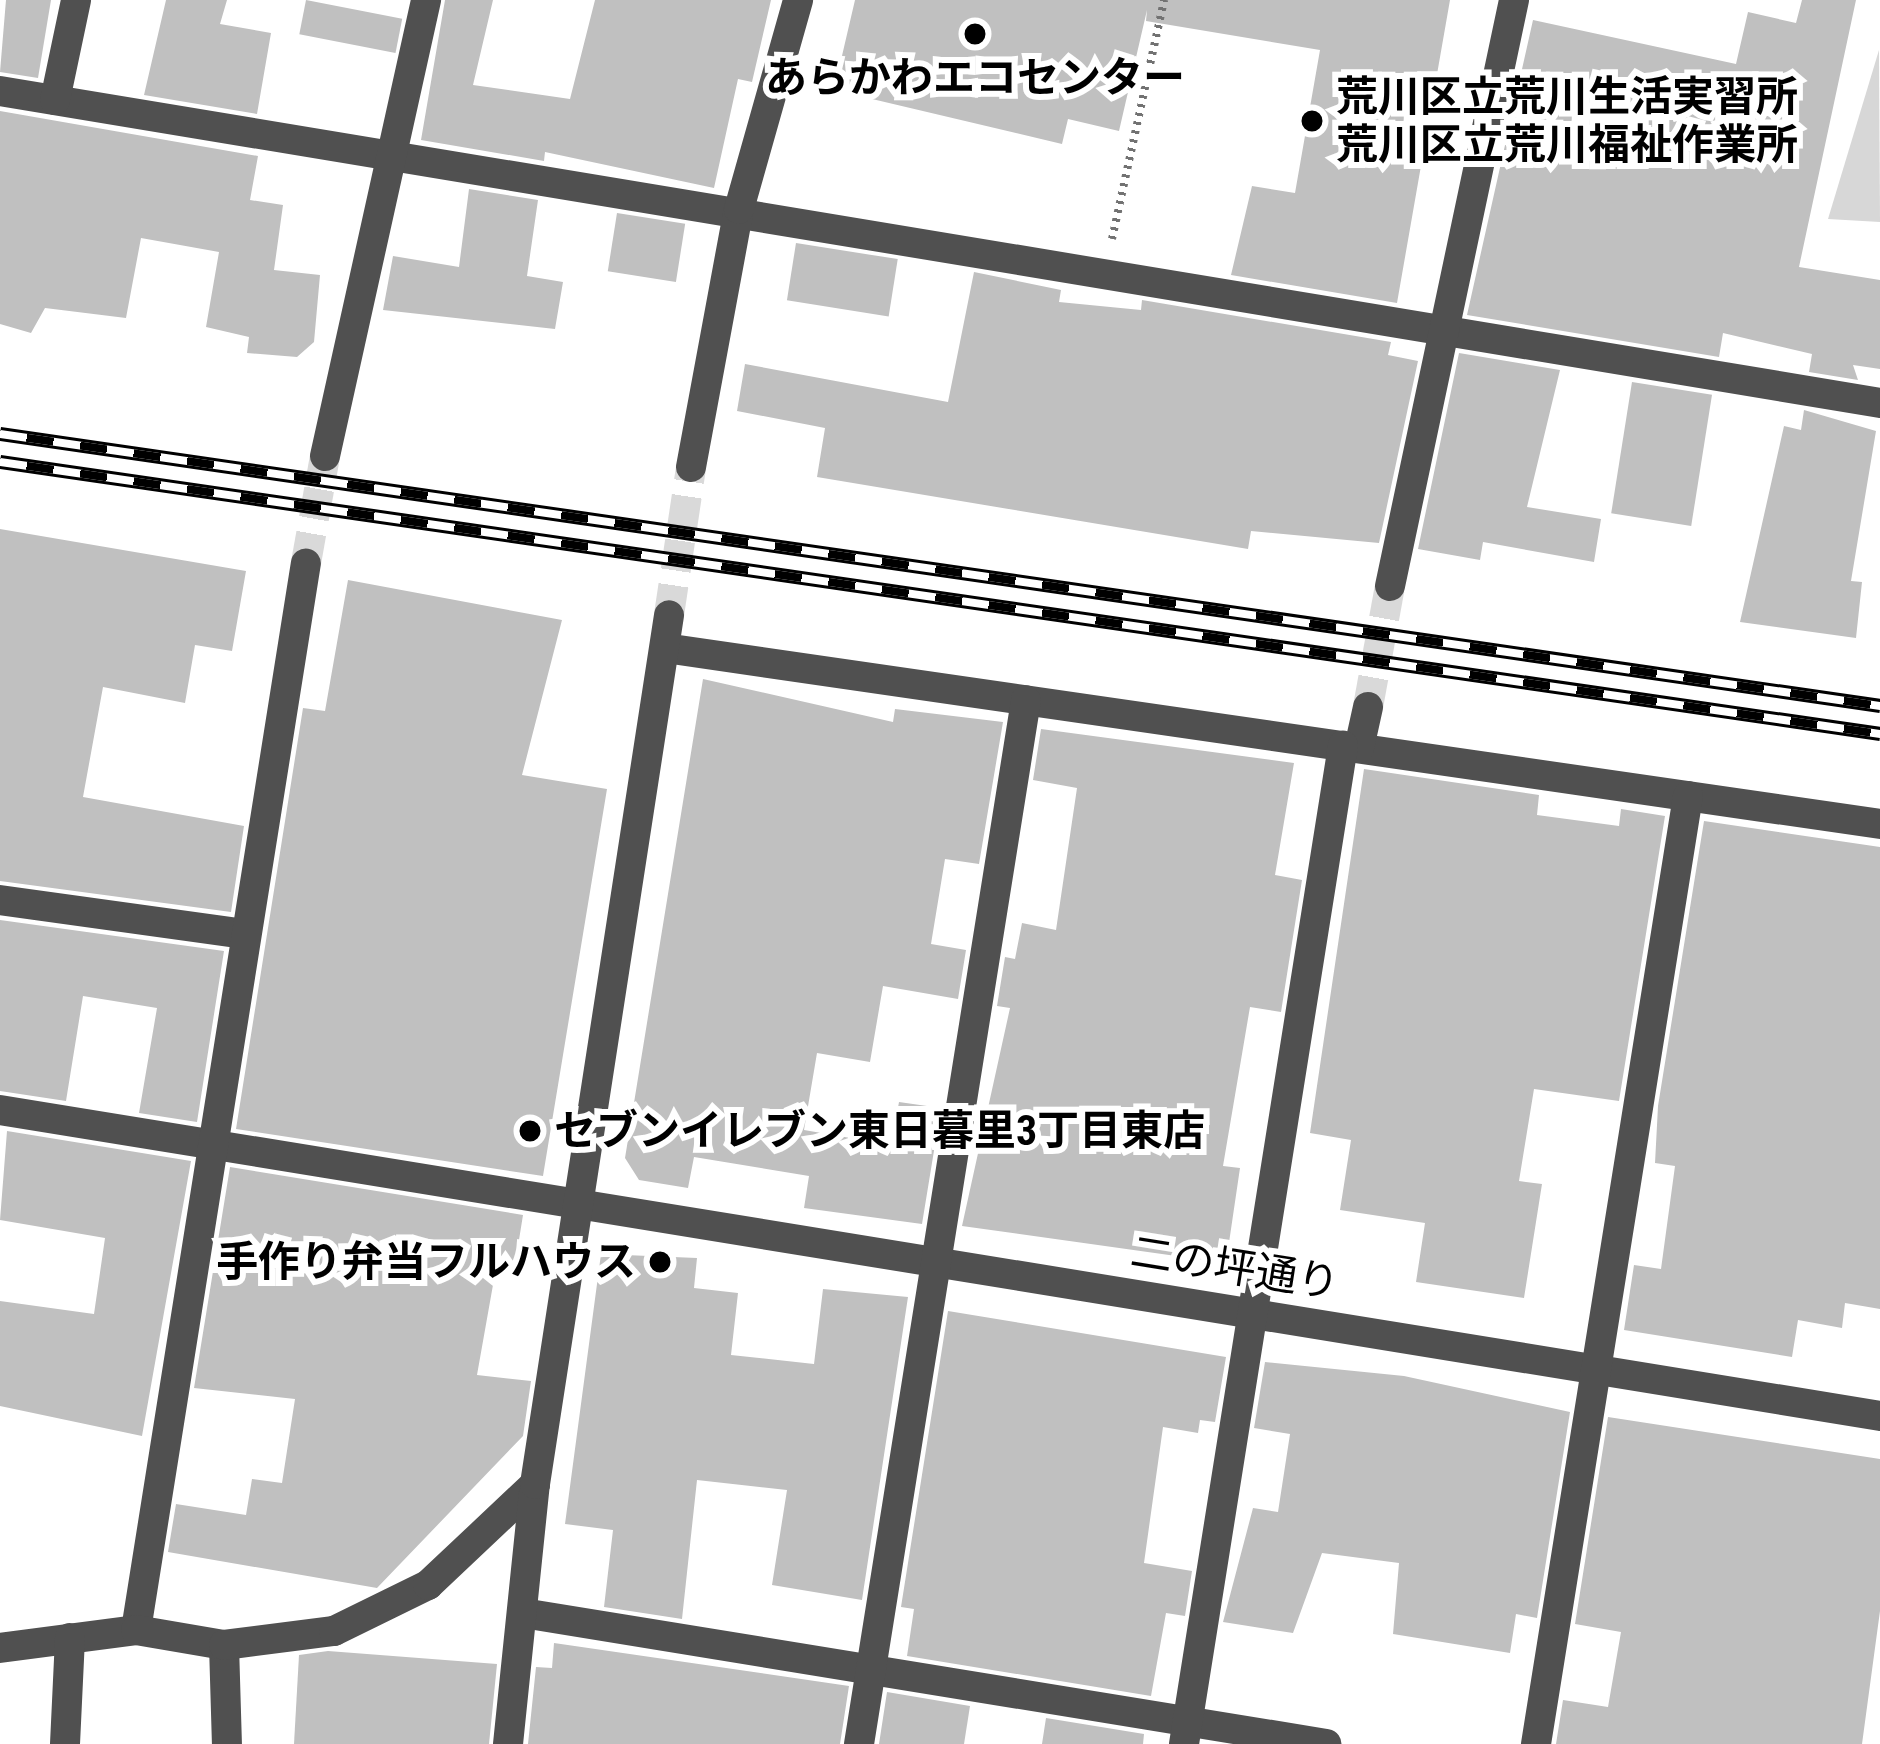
<!DOCTYPE html>
<meta charset="utf-8">
<style>
body{margin:0}
#map{position:relative;width:1880px;height:1744px;overflow:hidden;background:#fff;font-family:"Roboto Condensed","Noto Sans JP",sans-serif}
div>[style]{position:absolute}
[style*='--x']{left:calc(var(--x)*1px);top:calc(var(--y)*1px);width:calc(var(--w)*1px);rotate:calc(var(--a)*1deg)}
.green>*{inset:0;background:#d7d7d7}
.building>*{inset:0;background:#c0c0c0;transform-origin:0 0}
.minor-tunnel>*{height:30px;margin-top:-15px;transform-origin:0;background:repeating-linear-gradient(90deg,#d9d9d9 0 30px,transparent 0 45px)}
.path>*{height:8px;margin-top:-4px;transform-origin:0;background:repeating-linear-gradient(90deg,#727272 0 3px,transparent 0 9px)}
.minor>*{height:30px;margin:-15px;padding:0 15px;transform-origin:15px;border-radius:15px;background:#505050}
.rail>*{height:14px;margin-top:-7px;transform-origin:0;background:repeating-linear-gradient(90deg,#fff 0 27px,#000 0 54px);box-sizing:border-box;border-block:3px solid #000}
.dots>*{width:33px;height:33px;translate:-50% -50%;box-sizing:border-box;border:6px solid #fff;border-radius:50%}
span{translate:-50% -50%;white-space:nowrap;text-align:center;line-height:1.15;-webkit-text-stroke:12px #fff;paint-order:stroke}
.poi-label{font-size:42px;color:#000;font-weight:700}
.left{translate:0 -50%;text-align:left}
.right{translate:-100% -50%;text-align:right}
.street-label{font-size:42px;color:#000}
</style>
<div id="map">
<div class="green">
<i style="clip-path:polygon(1879px 50px,1880px 222px,1828px 219px)"></i>
</div>
<div class="building">
<i style="clip-path:polygon(6px 0,51px 0,38px 78px,0 72px)"></i>
<i style="clip-path:polygon(166px 0,227px 0,220px 24px,271px 33px,257px 114px,144px 95px)"></i>
<i style="left:306px;top:0;width:98px;height:35px;rotate:11deg"></i>
<i style="clip-path:polygon(445px 0,493px 0,473px 85px,570px 99px,595px 0,771px 0,752px 82px,738px 79px,714px 188px,545px 152px,544px 161px,421px 140px)"></i>
<i style="clip-path:polygon(855px 0,1450px 0,1397px 303px,1231px 275px,1252px 186px,1295px 193px,1320px 50px,1146px 21px,1147px 10px,1119px 131px,1068px 119px,1062px 144px,834px 90px)"></i>
<i style="clip-path:polygon(1802px 0,1856px 0,1799px 267px,1880px 280px,1880px 369px,1853px 365px,1858px 380px,1809px 372px,1812px 354px,1723px 333px,1719px 357px,1467px 315px,1533px 20px,1736px 64px,1748px 12px,1796px 23px)"></i>
<i style="clip-path:polygon(0 111px,258px 156px,250px 200px,283px 205px,274px 270px,320px 275px,314px 342px,297px 357px,247px 353px,249px 337px,206px 327px,219px 252px,141px 238px,126px 318px,45px 308px,31px 333px,0 324px)"></i>
<i style="clip-path:polygon(469px 189px,538px 200px,527px 276px,563px 282px,555px 329px,383px 310px,393px 256px,459px 267px)"></i>
<i style="left:617px;top:213px;width:69px;height:59px;rotate:9deg"></i>
<i style="left:796px;top:243px;width:103px;height:58px;rotate:9deg"></i>
<i style="clip-path:polygon(974px 272px,1061px 290px,1059px 302px,1141px 310px,1142px 300px,1391px 342px,1388px 355px,1418px 361px,1379px 543px,1251px 531px,1248px 549px,817px 477px,825px 428px,737px 411px,745px 364px,948px 402px)"></i>
<i style="clip-path:polygon(1459px 353px,1560px 370px,1527px 507px,1601px 519px,1594px 562px,1483px 542px,1480px 560px,1418px 549px)"></i>
<i style="left:1632px;top:382px;width:81px;height:133px;rotate:9deg"></i>
<i style="clip-path:polygon(1804px 410px,1876px 431px,1851px 581px,1862px 582px,1856px 638px,1740px 622px,1784px 426px,1801px 430px)"></i>
<i style="clip-path:polygon(0 529px,246px 571px,232px 651px,195px 645px,185px 703px,103px 687px,83px 797px,244px 826px,231px 912px,0 881px)"></i>
<i style="clip-path:polygon(348px 580px,562px 620px,522px 775px,607px 789px,543px 1176px,236px 1129px,303px 708px,325px 711px)"></i>
<i style="clip-path:polygon(703px 679px,893px 722px,895px 709px,1003px 722px,979px 864px,945px 859px,931px 944px,966px 950px,958px 999px,883px 986px,870px 1062px,817px 1053px,804px 1130px,891px 1145px,899px 1102px,941px 1108px,922px 1224px,804px 1208px,809px 1176px,694px 1157px,688px 1188px,639px 1180px,625px 1158px)"></i>
<i style="clip-path:polygon(1041px 729px,1294px 763px,1275px 875px,1302px 880px,1281px 1012px,1250px 1007px,1223px 1166px,1240px 1168px,1226px 1263px,962px 1226px,1010px 1008px,997px 1006px,1005px 957px,1015px 959px,1022px 923px,1056px 930px,1077px 788px,1033px 780px)"></i>
<i style="clip-path:polygon(1364px 769px,1539px 795px,1537px 815px,1619px 826px,1621px 809px,1665px 816px,1619px 1101px,1534px 1089px,1519px 1181px,1542px 1184px,1524px 1298px,1416px 1282px,1425px 1223px,1340px 1210px,1351px 1140px,1310px 1133px)"></i>
<i style="clip-path:polygon(1704px 821px,1880px 847px,1880px 1309px,1845px 1303px,1842px 1328px,1798px 1320px,1792px 1357px,1624px 1330px,1634px 1265px,1661px 1269px,1675px 1166px,1655px 1163px,1658px 1106px)"></i>
<i style="clip-path:polygon(0 920px,224px 951px,197px 1122px,139px 1113px,157px 1008px,83px 996px,66px 1101px,0 1091px)"></i>
<i style="clip-path:polygon(7px 1131px,191px 1161px,142px 1436px,0 1406px,0 1301px,94px 1314px,105px 1238px,0 1220px)"></i>
<i style="clip-path:polygon(230px 1167px,523px 1215px,514px 1271px,496px 1268px,477px 1375px,531px 1381px,523px 1436px,377px 1588px,168px 1552px,176px 1504px,246px 1515px,252px 1479px,282px 1483px,295px 1399px,194px 1388px)"></i>
<i style="clip-path:polygon(601px 1254px,697px 1258px,694px 1288px,738px 1293px,731px 1355px,814px 1364px,823px 1289px,908px 1297px,862px 1600px,772px 1585px,787px 1490px,697px 1480px,682px 1619px,604px 1607px,613px 1530px,565px 1524px)"></i>
<i style="clip-path:polygon(948px 1311px,1226px 1357px,1215px 1422px,1200px 1420px,1198px 1433px,1163px 1427px,1144px 1563px,1192px 1571px,1185px 1616px,1166px 1613px,1151px 1696px,907px 1656px,914px 1609px,901px 1607px)"></i>
<i style="clip-path:polygon(1265px 1362px,1404px 1376px,1570px 1412px,1537px 1618px,1516px 1614px,1510px 1653px,1393px 1634px,1399px 1563px,1322px 1553px,1293px 1633px,1223px 1622px,1253px 1508px,1278px 1512px,1290px 1434px,1254px 1428px)"></i>
<i style="clip-path:polygon(1608px 1417px,1880px 1459px,1880px 1611px,1862px 1744px,1556px 1744px,1563px 1700px,1608px 1707px,1621px 1632px,1575px 1624px)"></i>
<i style="clip-path:polygon(554px 1643px,849px 1686px,840px 1744px,528px 1744px,536px 1667px,552px 1668px)"></i>
<i style="clip-path:polygon(328px 1651px,497px 1664px,489px 1744px,294px 1744px,299px 1655px)"></i>
<i style="clip-path:polygon(887px 1692px,970px 1706px,964px 1744px,879px 1744px)"></i>
<i style="clip-path:polygon(1046px 1718px,1144px 1734px,1143px 1744px,1042px 1744px)"></i>
</div>
<div class="minor-tunnel">
<i style="--x:306;--y:563;--w:109;--a:-79.9"></i>
<i style="--x:669;--y:615;--w:150;--a:-81.5"></i>
<i style="--x:1368;--y:707;--w:123;--a:-79.7"></i>
</div>
<div class="path">
<i style="--x:1112;--y:239;--w:245;--a:-77.7"></i>
</div>
<div class="minor">
<i style="--x:0;--y:91;--w:1906;--a:9.42"></i>
<i style="--x:55;--y:100;--w:102;--a:-78.1"></i>
<i style="--x:325;--y:456;--w:467;--a:-77.5"></i>
<i style="--x:691;--y:467;--w:262;--a:-79.5"></i>
<i style="--x:739;--y:209;--w:217;--a:-74.2"></i>
<i style="--x:1390;--y:586;--w:599;--a:-78.05"></i>
<i style="--x:665;--y:648;--w:1228;--a:8.24"></i>
<i style="--x:1359;--y:748;--w:42;--a:-77.6"></i>
<i style="--x:0;--y:900;--w:248;--a:7.9"></i>
<i style="--x:0;--y:1110;--w:1905;--a:9.24"></i>
<i style="--x:529;--y:1614;--w:808;--a:9.26"></i>
<i style="--x:136;--y:1630;--w:1080;--a:-80.95"></i>
<i style="--x:224;--y:1645;--w:99;--a:88.3"></i>
<i style="--x:0;--y:1648;--w:137;--a:-7.5"></i>
<i style="--x:136;--y:1630;--w:89;--a:9.7"></i>
<i style="--x:224;--y:1645;--w:111;--a:-7.3"></i>
<i style="--x:334;--y:1631;--w:105;--a:-26.1"></i>
<i style="--x:428;--y:1585;--w:147;--a:-43.3"></i>
<i style="--x:65;--y:1744;--w:106;--a:-87.3"></i>
<i style="--x:508;--y:1744;--w:261;--a:-84.1"></i>
<i style="--x:535;--y:1484;--w:879;--a:-81.23"></i>
<i style="--x:859;--y:1744;--w:1057;--a:-80.91"></i>
<i style="--x:1184;--y:1744;--w:1011;--a:-80.95"></i>
<i style="--x:1536;--y:1744;--w:960;--a:-80.89"></i>
</div>
<div class="rail">
<i style="--x:0;--y:434;--w:1900;--a:8.23"></i>
<i style="--x:0;--y:462;--w:1900;--a:8.23"></i>
</div>
<div class="dots">
<i style="left:975px;top:34px;background:#000"></i>
<i style="left:1312px;top:121px;background:#000"></i>
<i style="left:530px;top:1131px;background:#000"></i>
<i style="left:660px;top:1262px;background:#000"></i>
</div>
<div class="poi-label">
<span style="left:975px;top:78px">あらかわエコセンター</span>
<span class="left" style="left:1336px;top:121px">荒川区立荒川生活実習所<br>荒川区立荒川福祉作業所</span>
<span class="left" style="left:554px;top:1131px">セブンイレブン東日暮里3丁目東店</span>
<span class="right" style="left:636px;top:1262px">手作り弁当フルハウス</span>
</div>
<div class="street-label">
<span style="left:1235px;top:1268px;rotate:9deg">二の坪通り</span>
</div>
</div>
